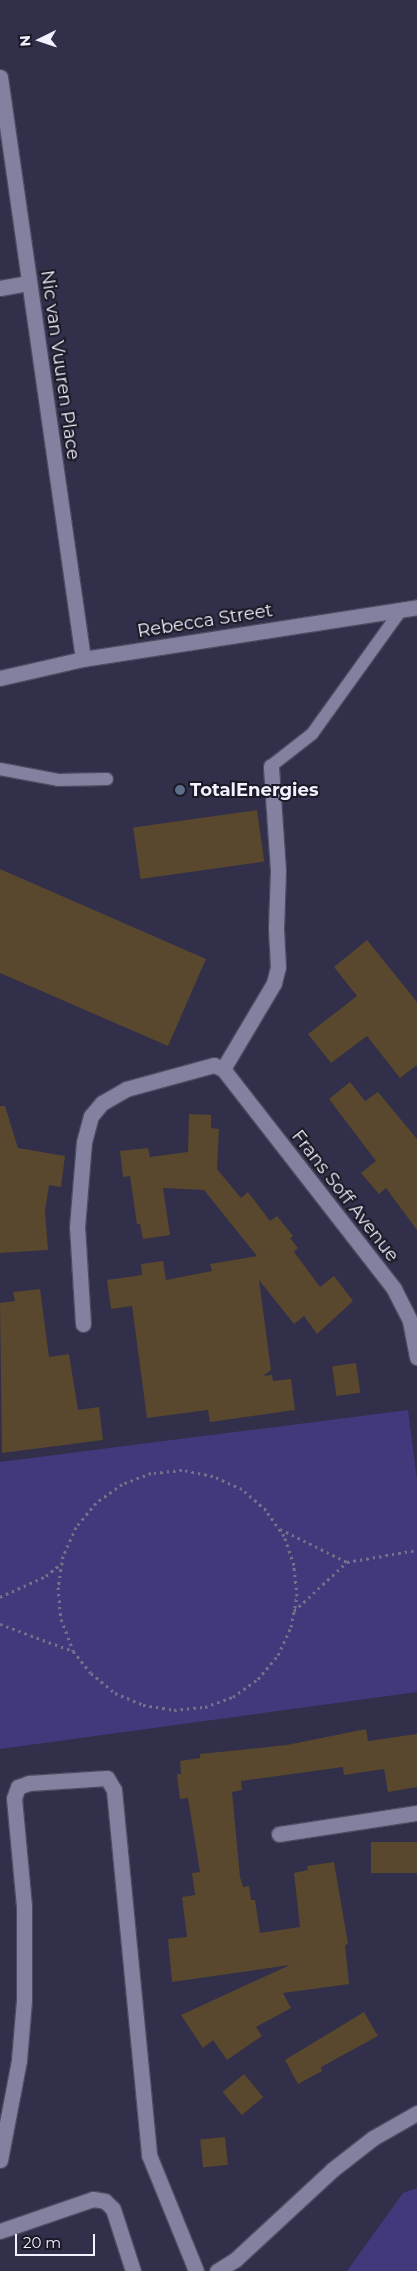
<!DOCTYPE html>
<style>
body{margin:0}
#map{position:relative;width:417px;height:2271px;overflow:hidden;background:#312f49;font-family:Montserrat,sans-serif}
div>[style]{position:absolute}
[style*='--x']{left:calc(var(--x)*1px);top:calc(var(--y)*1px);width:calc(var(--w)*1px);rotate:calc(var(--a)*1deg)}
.green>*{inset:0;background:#42397c}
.building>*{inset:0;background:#59482e;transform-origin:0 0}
.path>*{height:3px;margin-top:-1.5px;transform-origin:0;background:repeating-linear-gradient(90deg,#737288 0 2.5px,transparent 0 6.5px)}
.roads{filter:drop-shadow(1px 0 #4d4b61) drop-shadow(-1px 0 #4d4b61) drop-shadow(0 1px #4d4b61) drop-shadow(0 -1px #4d4b61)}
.lane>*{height:12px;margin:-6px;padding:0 6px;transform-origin:6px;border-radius:6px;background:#82819f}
.street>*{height:15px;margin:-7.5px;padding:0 7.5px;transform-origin:7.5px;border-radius:7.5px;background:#82819f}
.dots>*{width:14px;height:14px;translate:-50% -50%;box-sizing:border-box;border:2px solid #1a1925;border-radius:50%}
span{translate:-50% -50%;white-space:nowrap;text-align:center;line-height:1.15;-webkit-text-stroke:4px #1a1925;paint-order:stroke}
.street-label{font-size:18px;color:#f1f1ff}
.poi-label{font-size:18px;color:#f1f1ff;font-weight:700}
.left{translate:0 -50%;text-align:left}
.north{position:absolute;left:15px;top:15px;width:50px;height:50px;-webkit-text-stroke:4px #1a1925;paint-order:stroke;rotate:266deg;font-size:14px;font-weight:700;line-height:20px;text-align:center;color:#f1f1ff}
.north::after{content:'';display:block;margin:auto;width:18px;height:22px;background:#f1f1ff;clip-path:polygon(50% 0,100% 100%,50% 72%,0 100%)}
.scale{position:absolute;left:15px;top:2234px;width:80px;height:22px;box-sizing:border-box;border:2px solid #f1f1ff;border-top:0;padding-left:6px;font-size:15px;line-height:18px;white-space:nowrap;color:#f1f1ff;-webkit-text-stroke:4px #1a1925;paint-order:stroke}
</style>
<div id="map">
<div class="green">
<i style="clip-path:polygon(408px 1410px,417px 1479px,417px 1692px,0 1749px,0 1462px)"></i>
<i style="clip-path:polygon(417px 2188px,417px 2271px,347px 2271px,403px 2193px)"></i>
</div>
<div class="building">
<i style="left:257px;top:810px;width:52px;height:125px;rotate:82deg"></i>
<i style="clip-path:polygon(0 869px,206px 959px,168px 1046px,0 973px)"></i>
<i style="clip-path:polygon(367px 940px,417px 1002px,417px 1065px,400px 1078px,367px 1036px,331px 1063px,308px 1034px,357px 996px,334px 967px)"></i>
<i style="clip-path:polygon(350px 1082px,365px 1101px,378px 1092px,417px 1139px,417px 1230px,386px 1188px,379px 1194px,361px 1173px,376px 1161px,329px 1099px)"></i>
<i style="clip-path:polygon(0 1106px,5px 1106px,18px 1148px,65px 1156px,61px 1187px,49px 1185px,45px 1211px,48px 1250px,0 1253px)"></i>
<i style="clip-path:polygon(189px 1114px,211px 1115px,211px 1128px,219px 1129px,217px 1169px,241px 1198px,248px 1192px,270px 1221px,277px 1216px,293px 1236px,290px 1238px,298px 1248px,294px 1252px,320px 1287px,334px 1276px,353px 1301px,317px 1334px,304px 1316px,294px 1324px,259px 1280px,271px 1370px,263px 1376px,272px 1375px,273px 1381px,291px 1379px,295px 1410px,210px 1422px,208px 1410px,147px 1418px,132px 1306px,111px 1309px,107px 1280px,142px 1275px,141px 1264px,163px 1261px,166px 1280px,212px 1271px,210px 1264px,257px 1256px,204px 1190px,163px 1188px,170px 1235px,143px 1239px,140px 1224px,137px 1224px,130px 1176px,123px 1177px,120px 1151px,148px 1148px,150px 1157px,188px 1152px)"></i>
<i style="clip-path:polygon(40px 1289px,49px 1357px,69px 1354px,78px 1410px,99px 1407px,103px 1440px,2px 1453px,0 1303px,15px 1301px,13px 1292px)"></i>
<i style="left:356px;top:1363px;width:30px;height:24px;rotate:82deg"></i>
<i style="clip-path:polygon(366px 1729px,368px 1741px,417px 1734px,417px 1787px,388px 1792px,384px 1769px,344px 1775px,343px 1767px,241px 1781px,242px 1790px,232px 1792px,240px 1877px,243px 1887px,249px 1886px,251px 1900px,255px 1900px,260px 1933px,300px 1927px,294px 1873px,308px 1870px,307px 1866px,334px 1862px,348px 1944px,345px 1945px,349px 1984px,283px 1993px,291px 2008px,256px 2027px,262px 2036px,227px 2060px,213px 2040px,203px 2048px,181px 2015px,290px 1965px,172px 1982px,168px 1939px,187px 1937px,182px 1897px,195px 1895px,192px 1873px,200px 1872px,188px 1798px,180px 1799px,177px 1774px,181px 1774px,180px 1761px,200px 1758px,200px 1754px,287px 1745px)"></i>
<i style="left:417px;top:1842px;width:31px;height:46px;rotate:90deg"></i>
<i style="clip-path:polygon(364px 2012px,378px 2036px,321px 2067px,322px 2071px,298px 2084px,285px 2060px)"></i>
<i style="left:244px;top:2074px;width:30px;height:28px;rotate:50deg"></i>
<i style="left:225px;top:2137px;width:28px;height:25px;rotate:84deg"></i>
</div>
<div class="path">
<i style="--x:280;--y:1529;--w:75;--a:26.2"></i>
<i style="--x:0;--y:1597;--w:51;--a:-24.5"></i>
<i style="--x:46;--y:1576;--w:21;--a:-39"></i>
<i style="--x:294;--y:1611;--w:72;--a:-42.8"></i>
<i style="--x:347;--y:1562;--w:71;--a:-9.7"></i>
<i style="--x:0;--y:1624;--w:78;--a:20.3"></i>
<i style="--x:73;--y:1651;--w:28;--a:51"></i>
<i style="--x:91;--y:1673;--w:31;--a:40"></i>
<i style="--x:115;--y:1693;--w:30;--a:23"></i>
<i style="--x:143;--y:1705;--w:31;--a:9"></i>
<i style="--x:174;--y:1710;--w:31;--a:-6"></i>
<i style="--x:205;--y:1707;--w:30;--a:-20"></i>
<i style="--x:233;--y:1697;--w:31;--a:-36"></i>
<i style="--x:258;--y:1679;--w:31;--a:-50"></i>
<i style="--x:278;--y:1655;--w:31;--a:-65"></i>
<i style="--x:291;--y:1627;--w:32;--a:-79"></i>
<i style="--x:297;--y:1596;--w:31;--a:-96"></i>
<i style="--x:294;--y:1565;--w:31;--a:-109"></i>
<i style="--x:284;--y:1536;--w:32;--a:-125"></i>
<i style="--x:266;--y:1510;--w:32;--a:-139"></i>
<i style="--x:242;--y:1489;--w:32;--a:-156"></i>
<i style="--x:213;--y:1476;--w:32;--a:-169"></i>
<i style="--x:182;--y:1470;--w:31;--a:174"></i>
<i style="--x:151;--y:1473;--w:31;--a:159"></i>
<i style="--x:122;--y:1484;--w:32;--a:144"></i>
<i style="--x:96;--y:1503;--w:31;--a:130"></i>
<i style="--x:76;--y:1527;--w:32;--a:114"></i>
<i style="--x:63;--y:1556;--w:31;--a:99"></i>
<i style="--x:58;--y:1587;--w:32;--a:85"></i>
<i style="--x:61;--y:1619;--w:34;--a:69"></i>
</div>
<div class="roads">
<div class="lane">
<i style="--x:271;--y:766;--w:52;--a:-38"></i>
<i style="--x:312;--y:734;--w:153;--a:-54.3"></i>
<i style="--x:0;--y:769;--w:59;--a:10.7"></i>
<i style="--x:58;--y:780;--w:49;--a:-1.2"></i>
</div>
<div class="street">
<i style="--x:0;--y:77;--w:588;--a:81.88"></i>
<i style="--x:0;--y:288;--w:29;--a:-10"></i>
<i style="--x:0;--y:678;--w:85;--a:-12.9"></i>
<i style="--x:83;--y:659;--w:338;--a:-8.8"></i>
<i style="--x:223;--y:1069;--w:100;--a:-59.3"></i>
<i style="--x:274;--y:983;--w:16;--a:-76"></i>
<i style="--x:278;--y:967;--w:39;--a:-93"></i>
<i style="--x:276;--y:928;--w:58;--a:-88"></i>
<i style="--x:278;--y:870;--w:104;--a:-93.9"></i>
<i style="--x:83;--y:1324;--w:97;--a:-93.5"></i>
<i style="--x:77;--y:1227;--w:85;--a:-85.3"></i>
<i style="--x:84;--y:1142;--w:27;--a:-75"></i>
<i style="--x:91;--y:1116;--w:17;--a:-50"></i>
<i style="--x:102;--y:1103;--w:28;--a:-30"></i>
<i style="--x:126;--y:1089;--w:91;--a:-15.3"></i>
<i style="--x:214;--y:1065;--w:10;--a:24"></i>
<i style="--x:223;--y:1069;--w:279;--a:52.1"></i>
<i style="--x:394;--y:1289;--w:36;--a:63"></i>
<i style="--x:410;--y:1321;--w:37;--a:79"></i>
<i style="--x:279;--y:1834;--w:140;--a:-8.7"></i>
<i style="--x:0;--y:2160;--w:102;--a:-79.2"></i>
<i style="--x:19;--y:2060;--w:60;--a:-85.2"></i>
<i style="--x:24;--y:2000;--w:94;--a:-90"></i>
<i style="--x:24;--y:1906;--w:108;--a:-95.3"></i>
<i style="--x:14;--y:1798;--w:12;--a:-70"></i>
<i style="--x:18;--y:1787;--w:12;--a:-20"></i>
<i style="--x:29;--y:1783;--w:78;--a:-3.7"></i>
<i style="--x:107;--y:1778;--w:14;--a:60"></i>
<i style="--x:114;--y:1790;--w:367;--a:84.5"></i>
<i style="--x:149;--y:2155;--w:125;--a:67.9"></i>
<i style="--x:0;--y:2231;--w:98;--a:-19"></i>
<i style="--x:93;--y:2199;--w:12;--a:9"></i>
<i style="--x:105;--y:2201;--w:11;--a:45"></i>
<i style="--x:113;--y:2209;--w:65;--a:72.1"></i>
<i style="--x:217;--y:2271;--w:22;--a:-32"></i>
<i style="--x:236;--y:2259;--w:131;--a:-42.8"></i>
<i style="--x:332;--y:2170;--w:52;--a:-38"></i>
<i style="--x:373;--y:2138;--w:51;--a:-29.6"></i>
</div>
</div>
<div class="dots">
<i style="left:180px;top:790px;background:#5c6f8a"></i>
</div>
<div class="street-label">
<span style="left:60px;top:365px;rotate:82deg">Nic van Vuuren Place</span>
<span style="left:205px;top:621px;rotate:-9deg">Rebecca Street</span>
<span style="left:345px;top:1196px;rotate:52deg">Frans Soff Avenue</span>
</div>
<div class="poi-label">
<span class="left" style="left:190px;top:790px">TotalEnergies</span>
</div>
<div class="north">N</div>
<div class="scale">20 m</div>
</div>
